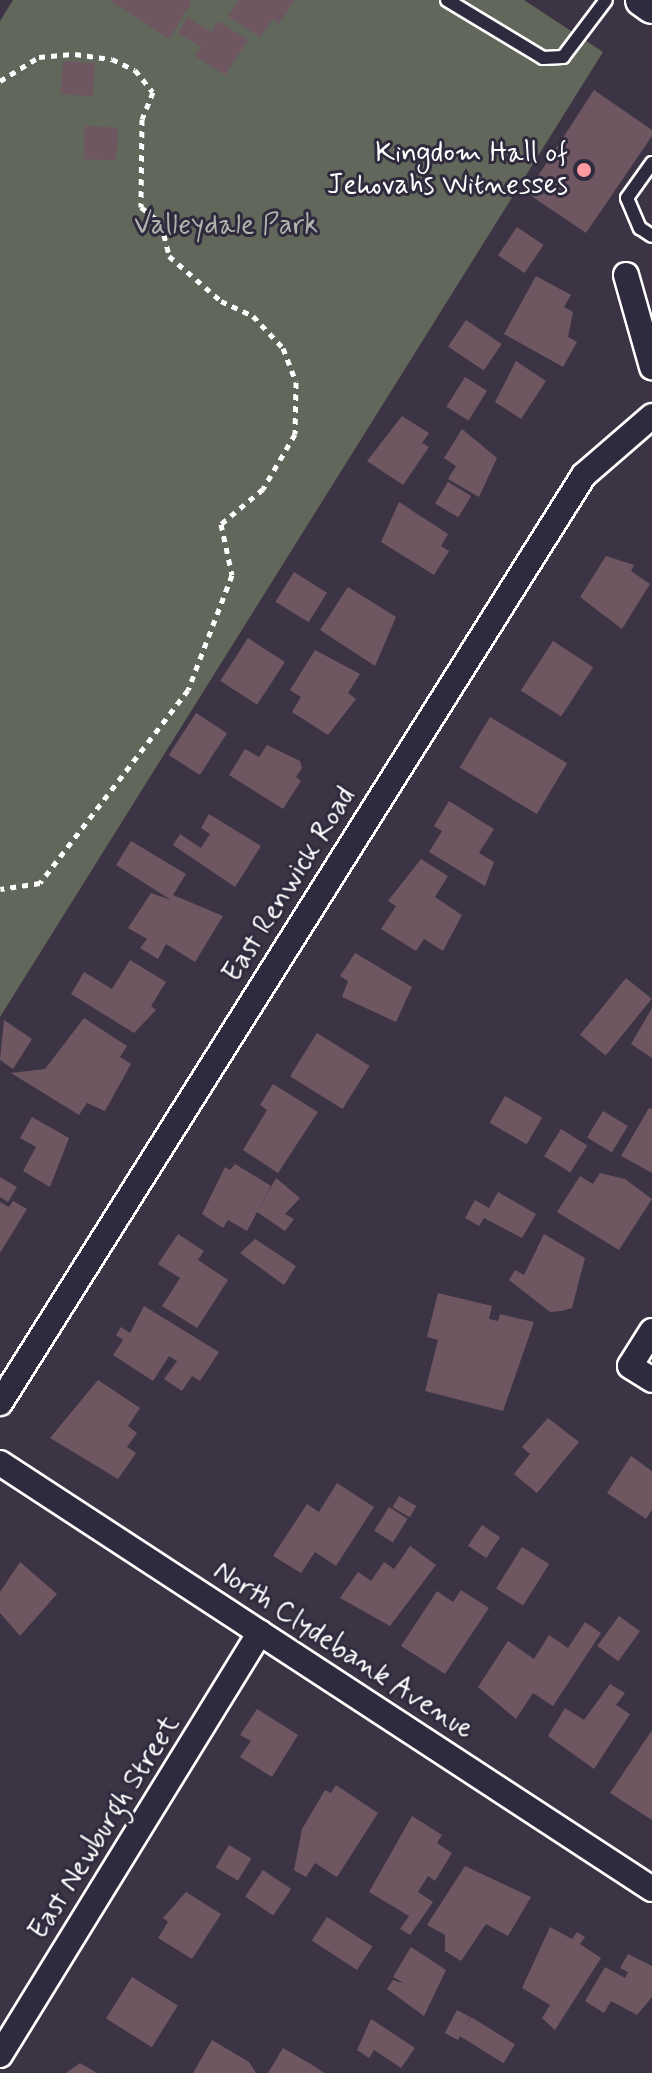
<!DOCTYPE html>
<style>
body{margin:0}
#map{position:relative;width:652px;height:2073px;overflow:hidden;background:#3c3344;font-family:Mynerve,sans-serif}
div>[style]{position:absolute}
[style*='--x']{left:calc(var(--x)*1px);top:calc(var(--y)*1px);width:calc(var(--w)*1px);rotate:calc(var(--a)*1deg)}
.green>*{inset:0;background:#61675a}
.building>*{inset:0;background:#6f5762;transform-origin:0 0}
.path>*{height:5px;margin-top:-2.5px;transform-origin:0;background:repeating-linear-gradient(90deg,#fff 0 6px,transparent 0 12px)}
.roads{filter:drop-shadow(2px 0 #fff) drop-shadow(-2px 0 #fff) drop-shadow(0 2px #fff) drop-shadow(0 -2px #fff)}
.lane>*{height:12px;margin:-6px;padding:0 6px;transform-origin:6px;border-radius:6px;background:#2f2a3d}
.street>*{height:24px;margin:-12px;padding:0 12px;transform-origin:12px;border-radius:12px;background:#2f2a3d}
.secondary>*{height:32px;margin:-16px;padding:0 16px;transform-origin:16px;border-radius:16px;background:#2f2a3d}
.dots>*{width:22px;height:22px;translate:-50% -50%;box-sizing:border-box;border:4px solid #2f2a3d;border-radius:50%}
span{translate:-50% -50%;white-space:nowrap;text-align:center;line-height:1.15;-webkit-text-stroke:6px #2f2a3d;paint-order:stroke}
.poi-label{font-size:28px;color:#fff}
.right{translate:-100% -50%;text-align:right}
.park-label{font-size:28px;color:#b0b3ac}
.street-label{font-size:28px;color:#fff}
</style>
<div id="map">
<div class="green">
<i style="clip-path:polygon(13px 0,524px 0,603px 52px,0 1017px,0 21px)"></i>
</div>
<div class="building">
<i style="clip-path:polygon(109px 0,188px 0,192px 2px,169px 39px)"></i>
<i style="clip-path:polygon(238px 0,295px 0,279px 24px,273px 19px,260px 37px,228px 16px)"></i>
<i style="clip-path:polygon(188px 17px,211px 32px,218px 21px,248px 40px,225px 75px,195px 56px,201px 47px,178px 33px)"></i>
<i style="left:63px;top:61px;width:32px;height:33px;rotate:4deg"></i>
<i style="clip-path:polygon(594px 90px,652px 130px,652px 136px,586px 233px,527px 193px)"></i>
<i style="left:85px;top:126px;width:33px;height:33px;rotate:3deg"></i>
<i style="left:517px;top:227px;width:32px;height:34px;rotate:34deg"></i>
<i style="clip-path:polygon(536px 276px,571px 295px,564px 307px,573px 312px,568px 337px,577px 342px,563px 367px,504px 334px)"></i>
<i style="left:466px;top:320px;width:43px;height:32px;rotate:34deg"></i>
<i style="clip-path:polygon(516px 361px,546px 381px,521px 419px,495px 402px)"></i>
<i style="left:465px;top:377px;width:26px;height:35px;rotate:32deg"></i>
<i style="clip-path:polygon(402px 416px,429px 433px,422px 443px,429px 447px,403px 485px,367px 461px)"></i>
<i style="clip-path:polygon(462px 429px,497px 458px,479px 497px,448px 479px,456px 466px,444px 458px)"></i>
<i style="left:448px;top:482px;width:27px;height:25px;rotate:31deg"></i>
<i style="clip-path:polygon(399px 502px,448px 534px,441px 546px,449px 551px,434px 575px,381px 542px)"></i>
<i style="clip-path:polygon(606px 556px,634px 565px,631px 571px,650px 584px,622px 629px,580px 597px)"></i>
<i style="left:294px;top:572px;width:39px;height:35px;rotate:32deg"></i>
<i style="clip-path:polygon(348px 587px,396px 617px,375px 666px,320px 630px)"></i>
<i style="left:248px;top:638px;width:44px;height:51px;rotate:33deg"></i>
<i style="left:553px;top:641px;width:48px;height:59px;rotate:33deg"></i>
<i style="clip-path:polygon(315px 650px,360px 674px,348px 693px,356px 699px,328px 735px,292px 712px,301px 697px,290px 690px)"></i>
<i style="left:196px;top:713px;width:37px;height:50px;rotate:33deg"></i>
<i style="left:490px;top:717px;width:90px;height:59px;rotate:31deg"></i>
<i style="clip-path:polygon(267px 745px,300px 761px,302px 768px,296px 777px,301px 781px,283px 809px,229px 775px,245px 749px,259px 757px)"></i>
<i style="clip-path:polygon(449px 801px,494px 829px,479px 853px,494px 862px,485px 886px,429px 852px,442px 831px,434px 826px)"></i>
<i style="clip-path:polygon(209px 814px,261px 846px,235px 887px,173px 845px,180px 834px,201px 848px,210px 834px,201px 828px)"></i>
<i style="clip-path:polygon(131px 841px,186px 874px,173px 895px,223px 916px,195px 962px,166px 944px,158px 959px,140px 948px,147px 939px,128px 928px,151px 893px,171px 900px,116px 865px)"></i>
<i style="clip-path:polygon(421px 859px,448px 876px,435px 897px,462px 915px,443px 951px,424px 939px,416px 951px,381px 929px,396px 906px,388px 901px)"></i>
<i style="clip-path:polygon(355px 953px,412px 987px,396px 1022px,342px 997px,348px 981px,340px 976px)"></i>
<i style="clip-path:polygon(130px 960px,166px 982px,151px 1006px,156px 1010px,134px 1033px,71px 994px,84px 972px,112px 989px)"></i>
<i style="left:626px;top:978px;width:33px;height:73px;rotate:39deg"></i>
<i style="clip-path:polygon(652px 1008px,652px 1058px,631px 1044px)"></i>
<i style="clip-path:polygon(84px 1018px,127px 1046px,120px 1057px,131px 1064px,105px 1111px,87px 1103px,79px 1115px,11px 1073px,45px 1069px)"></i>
<i style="clip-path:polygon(4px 1020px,32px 1039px,13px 1069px,0 1060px)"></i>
<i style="left:317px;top:1033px;width:62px;height:51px;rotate:32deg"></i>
<i style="clip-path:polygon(273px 1084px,318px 1112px,278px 1173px,243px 1150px,267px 1110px,260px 1105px)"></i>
<i style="left:505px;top:1096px;width:43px;height:31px;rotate:30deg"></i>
<i style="clip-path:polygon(649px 1108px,652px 1109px,652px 1173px,621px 1156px)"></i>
<i style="left:603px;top:1111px;width:29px;height:31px;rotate:31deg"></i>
<i style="clip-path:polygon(32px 1117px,69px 1138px,50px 1187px,23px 1171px,36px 1147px,20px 1138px)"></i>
<i style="left:561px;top:1129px;width:31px;height:32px;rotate:32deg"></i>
<i style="clip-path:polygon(235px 1164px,271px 1186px,247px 1231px,228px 1220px,223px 1228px,202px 1214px,225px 1167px,230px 1170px)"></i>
<i style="clip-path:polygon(600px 1173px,625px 1179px,652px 1199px,619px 1250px,557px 1212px,580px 1176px,593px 1184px)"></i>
<i style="clip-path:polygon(0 1177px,17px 1187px,8px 1202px,0 1197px)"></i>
<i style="clip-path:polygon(276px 1178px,300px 1198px,285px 1214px,294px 1219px,285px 1231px,257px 1212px)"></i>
<i style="clip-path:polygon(498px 1192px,536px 1214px,522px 1238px,484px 1218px,479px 1226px,465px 1218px,475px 1200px,489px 1208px)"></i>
<i style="clip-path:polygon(13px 1201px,27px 1209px,0 1253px,0 1202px,9px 1207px)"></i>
<i style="clip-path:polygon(178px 1234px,204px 1251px,198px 1260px,228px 1280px,197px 1328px,162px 1306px,180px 1278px,158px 1264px)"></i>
<i style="clip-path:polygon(544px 1234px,585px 1258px,572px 1308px,562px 1311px,550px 1312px,509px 1280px,515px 1270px,524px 1275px)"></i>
<i style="clip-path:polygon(255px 1239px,296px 1266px,284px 1285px,240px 1253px)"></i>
<i style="clip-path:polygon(438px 1293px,492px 1306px,489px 1319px,498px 1321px,500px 1314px,534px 1322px,503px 1411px,425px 1391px,438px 1340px,427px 1337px)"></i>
<i style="clip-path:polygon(144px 1306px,219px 1352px,200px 1381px,192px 1376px,182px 1391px,164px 1379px,177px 1361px,169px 1356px,153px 1381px,113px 1355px,123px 1340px,116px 1335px,121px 1327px,130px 1333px)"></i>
<i style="clip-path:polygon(98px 1380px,140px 1408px,128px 1426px,137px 1433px,127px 1447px,136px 1453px,118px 1479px,50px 1438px)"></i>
<i style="clip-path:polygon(548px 1418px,579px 1442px,537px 1493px,514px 1474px,530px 1454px,522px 1447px)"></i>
<i style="clip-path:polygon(631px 1456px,652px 1471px,652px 1510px,646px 1519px,607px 1493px)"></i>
<i style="clip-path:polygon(337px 1483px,374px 1507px,336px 1566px,315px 1552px,301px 1573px,273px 1556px,307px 1504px,319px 1512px)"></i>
<i style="left:399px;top:1496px;width:20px;height:13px;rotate:30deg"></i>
<i style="left:389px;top:1507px;width:22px;height:28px;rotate:32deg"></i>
<i style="left:482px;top:1525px;width:22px;height:25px;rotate:34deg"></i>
<i style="clip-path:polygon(410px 1546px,436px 1565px,390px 1626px,340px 1598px,358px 1572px,371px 1581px,384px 1562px,394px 1569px)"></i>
<i style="left:522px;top:1547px;width:32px;height:49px;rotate:32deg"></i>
<i style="clip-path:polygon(20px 1562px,57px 1594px,20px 1636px,0 1613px,0 1592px)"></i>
<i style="clip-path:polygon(461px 1590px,489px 1608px,445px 1674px,401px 1646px,437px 1591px,453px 1602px)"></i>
<i style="left:619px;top:1616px;width:26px;height:37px;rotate:36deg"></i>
<i style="clip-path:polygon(585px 1622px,601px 1633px,553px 1706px,533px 1693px,516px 1719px,478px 1687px,508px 1641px,534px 1659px,549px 1635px,568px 1648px)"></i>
<i style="clip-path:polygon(610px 1684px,625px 1693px,616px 1705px,630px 1714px,594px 1769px,548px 1736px,565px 1708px,584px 1720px)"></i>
<i style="clip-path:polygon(257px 1709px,298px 1735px,272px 1777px,240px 1757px,251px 1741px,240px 1735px)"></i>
<i style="clip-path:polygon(652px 1730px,652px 1820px,610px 1793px)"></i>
<i style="clip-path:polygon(336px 1785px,378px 1813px,337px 1877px,315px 1863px,306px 1877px,294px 1870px,302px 1829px,325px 1790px,331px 1793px)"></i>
<i style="clip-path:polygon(412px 1816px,442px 1835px,437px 1843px,452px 1853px,435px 1881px,428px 1876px,418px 1892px,433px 1902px,410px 1935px,400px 1929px,409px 1916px,369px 1892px)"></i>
<i style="left:229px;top:1845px;width:26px;height:26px;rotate:31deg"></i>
<i style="clip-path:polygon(465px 1866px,531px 1897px,508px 1936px,486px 1924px,461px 1961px,445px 1951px,445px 1935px,427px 1925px)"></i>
<i style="left:263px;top:1870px;width:34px;height:32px;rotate:34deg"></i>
<i style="clip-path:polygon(186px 1892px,221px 1914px,192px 1959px,158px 1938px,168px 1922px,163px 1918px)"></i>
<i style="left:327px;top:1917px;width:54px;height:28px;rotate:33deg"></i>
<i style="clip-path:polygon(550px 1927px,572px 1939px,577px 1932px,585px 1937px,580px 1944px,601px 1958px,555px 2030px,542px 2018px,550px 2005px,522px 1988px)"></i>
<i style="clip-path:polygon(411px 1947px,446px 1970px,424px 2016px,387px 1989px,393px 1980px,405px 1984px,393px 1977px)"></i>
<i style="clip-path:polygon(628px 1954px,652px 1966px,652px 1997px,637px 2015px,611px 2001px,604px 2013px,585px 2001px,605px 1967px,625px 1978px,628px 1972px,620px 1968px)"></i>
<i style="left:132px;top:1977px;width:54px;height:49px;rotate:32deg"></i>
<i style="left:457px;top:2010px;width:15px;height:26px;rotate:28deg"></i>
<i style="left:471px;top:2017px;width:52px;height:22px;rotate:32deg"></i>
<i style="clip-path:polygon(371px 2019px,415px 2048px,401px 2068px,374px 2050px,369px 2058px,357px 2050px)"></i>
<i style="clip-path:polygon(212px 2040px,249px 2062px,256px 2073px,193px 2073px)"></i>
<i style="clip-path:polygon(283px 2048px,314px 2066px,324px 2073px,268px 2073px)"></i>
<i style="clip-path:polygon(80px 2063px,97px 2073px,66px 2073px)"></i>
</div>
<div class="path">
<i style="--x:0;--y:81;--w:46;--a:-31.6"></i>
<i style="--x:39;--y:57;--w:36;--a:-5"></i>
<i style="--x:75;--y:54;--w:37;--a:8"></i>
<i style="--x:112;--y:59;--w:25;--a:26"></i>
<i style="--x:135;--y:70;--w:28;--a:51"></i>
<i style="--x:153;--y:92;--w:29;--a:112"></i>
<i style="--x:142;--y:119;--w:88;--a:90.7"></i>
<i style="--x:141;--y:207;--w:26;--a:39"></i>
<i style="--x:161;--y:223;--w:34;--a:76"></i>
<i style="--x:169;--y:256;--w:69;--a:40.9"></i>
<i style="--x:221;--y:301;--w:35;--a:25"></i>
<i style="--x:253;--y:316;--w:44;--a:46.8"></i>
<i style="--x:283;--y:348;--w:36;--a:69"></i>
<i style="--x:296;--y:382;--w:52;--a:91.1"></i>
<i style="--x:295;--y:434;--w:64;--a:120.2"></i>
<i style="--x:263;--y:489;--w:55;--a:140.2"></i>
<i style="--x:221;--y:524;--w:52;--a:77.8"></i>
<i style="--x:232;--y:575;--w:123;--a:110.9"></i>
<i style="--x:188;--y:690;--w:243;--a:127.5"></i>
<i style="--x:40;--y:883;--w:40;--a:171.5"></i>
</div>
<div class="roads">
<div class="lane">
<i style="--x:447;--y:0;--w:112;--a:31.1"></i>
<i style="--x:543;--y:58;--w:20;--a:-3"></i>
<i style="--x:563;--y:57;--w:71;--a:-53"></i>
<i style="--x:652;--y:163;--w:43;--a:125.5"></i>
<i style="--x:627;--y:198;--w:33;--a:67"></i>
<i style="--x:640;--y:228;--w:14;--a:34"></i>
</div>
<div class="street">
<i style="--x:626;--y:275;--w:96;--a:74.2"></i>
<i style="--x:652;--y:1331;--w:41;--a:122.2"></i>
<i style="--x:630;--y:1366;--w:26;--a:32"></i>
<i style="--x:0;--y:1403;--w:1096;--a:-57.82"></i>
<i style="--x:584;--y:475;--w:90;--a:-40.9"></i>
<i style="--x:0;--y:1463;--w:779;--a:33.16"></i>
<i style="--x:0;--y:2055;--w:496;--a:-58.4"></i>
</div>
<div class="secondary">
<i style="--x:642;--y:0;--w:12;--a:35"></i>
</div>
</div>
<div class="dots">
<i style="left:584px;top:170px;background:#ff9aa2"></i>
</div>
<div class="poi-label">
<span class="right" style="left:568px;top:170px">Kingdom Hall of<br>Jehovahs Witnesses</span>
</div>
<div class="park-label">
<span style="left:226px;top:226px">Valleydale Park</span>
</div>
<div class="street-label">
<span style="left:290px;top:885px;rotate:-58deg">East Renwick Road</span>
<span style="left:343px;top:1651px;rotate:33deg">North Clydebank Avenue</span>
<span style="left:105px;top:1828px;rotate:-58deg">East Newburgh Street</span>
</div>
</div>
